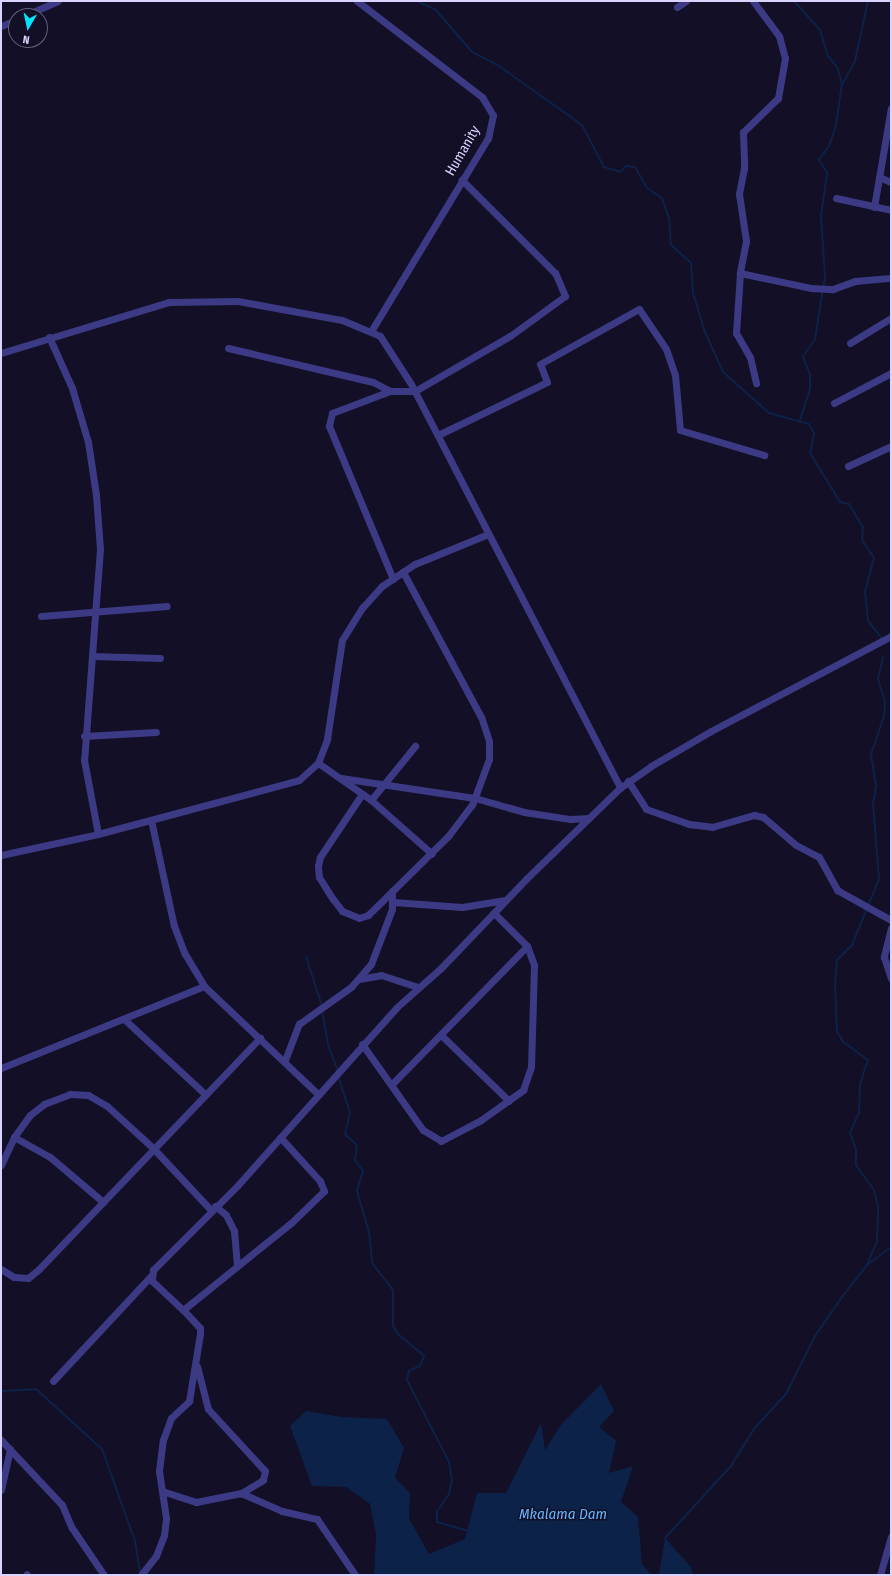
<!DOCTYPE html>
<style>
body{margin:0}
#map{position:relative;width:892px;height:1576px;overflow:hidden;background:#130f26;font-family:"Fira Sans Condensed",sans-serif}
div>[style]{position:absolute}
[style*='--x']{left:calc(var(--x)*1px);top:calc(var(--y)*1px);width:calc(var(--w)*1px);rotate:calc(var(--a)*1deg)}
.water>*{inset:0;background:#0c2248}
.stream>*{height:2px;margin:-1px;padding:0 1px;transform-origin:1px;border-radius:1px;background:#0c2248}
.minor>*{height:7px;margin:-3.5px;padding:0 3.5px;transform-origin:3.5px;border-radius:3.5px;background:#3d3a85}
span{translate:-50% -50%;white-space:nowrap;text-align:center;line-height:1.15;-webkit-text-stroke:3px #130f26;paint-order:stroke}
.street-label{font-size:14px;color:#d9d4ff}
.water-label{font-size:15px;color:#62b6ff;font-style:italic}
.frame{position:absolute;inset:0;border:2px solid #d9d4ff;pointer-events:none}
.north{position:absolute;left:8px;top:8px;width:40px;height:40px;box-sizing:border-box;background:#130f26;border:1px solid #625e7d;border-radius:50%;rotate:189deg;font-size:11px;font-weight:700;line-height:16px;text-align:center;color:#d9d4ff}
.north::after{content:'';display:block;margin:auto;width:14px;height:18px;background:#00e5ff;clip-path:polygon(50% 0,100% 100%,50% 72%,0 100%)}
</style>
<div id="map">
<div class="water">
<i style="clip-path:polygon(601px 1384px,614px 1411px,599px 1427px,616px 1441px,609px 1473px,633px 1466px,621px 1502px,638px 1517px,642px 1564px,651px 1575px,374px 1575px,376px 1535px,370px 1504px,346px 1487px,312px 1486px,290px 1426px,306px 1411px,342px 1417px,387px 1419px,404px 1448px,395px 1478px,410px 1493px,409px 1519px,429px 1554px,465px 1539px,477px 1493px,506px 1493px,541px 1423px,545px 1450px,560px 1426px)"></i>
<i style="clip-path:polygon(665px 1538px,691px 1567px,693px 1575px,659px 1575px)"></i>
</div>
<div class="stream">
<i style="--x:417;--y:1;--w:21;--a:25"></i>
<i style="--x:436;--y:10;--w:55;--a:49.4"></i>
<i style="--x:472;--y:52;--w:30;--a:27"></i>
<i style="--x:499;--y:66;--w:102;--a:35.4"></i>
<i style="--x:582;--y:125;--w:47;--a:62.4"></i>
<i style="--x:604;--y:167;--w:17;--a:17"></i>
<i style="--x:620;--y:172;--w:8;--a:-45"></i>
<i style="--x:626;--y:166;--w:9;--a:6"></i>
<i style="--x:635;--y:167;--w:24;--a:60"></i>
<i style="--x:647;--y:188;--w:18;--a:34"></i>
<i style="--x:662;--y:198;--w:21;--a:71"></i>
<i style="--x:669;--y:218;--w:27;--a:86"></i>
<i style="--x:671;--y:245;--w:27;--a:42"></i>
<i style="--x:691;--y:263;--w:30;--a:86"></i>
<i style="--x:693;--y:293;--w:39;--a:73"></i>
<i style="--x:704;--y:330;--w:46;--a:65.7"></i>
<i style="--x:723;--y:372;--w:62;--a:41.7"></i>
<i style="--x:769;--y:413;--w:41;--a:15.4"></i>
<i style="--x:809;--y:424;--w:10;--a:61"></i>
<i style="--x:814;--y:433;--w:20;--a:101"></i>
<i style="--x:810;--y:453;--w:57;--a:58.5"></i>
<i style="--x:840;--y:502;--w:9;--a:13"></i>
<i style="--x:849;--y:504;--w:27;--a:59"></i>
<i style="--x:863;--y:527;--w:13;--a:94"></i>
<i style="--x:862;--y:540;--w:22;--a:56"></i>
<i style="--x:874;--y:558;--w:35;--a:105"></i>
<i style="--x:865;--y:592;--w:29;--a:84"></i>
<i style="--x:868;--y:621;--w:21;--a:51"></i>
<i style="--x:794;--y:1;--w:39;--a:48"></i>
<i style="--x:820;--y:30;--w:27;--a:73"></i>
<i style="--x:828;--y:56;--w:14;--a:51"></i>
<i style="--x:837;--y:67;--w:17;--a:73"></i>
<i style="--x:842;--y:83;--w:42;--a:98.1"></i>
<i style="--x:836;--y:125;--w:22;--a:108"></i>
<i style="--x:829;--y:146;--w:17;--a:126"></i>
<i style="--x:819;--y:160;--w:15;--a:58"></i>
<i style="--x:827;--y:173;--w:43;--a:97.9"></i>
<i style="--x:821;--y:216;--w:61;--a:86.2"></i>
<i style="--x:825;--y:277;--w:63;--a:99.2"></i>
<i style="--x:815;--y:339;--w:22;--a:124"></i>
<i style="--x:803;--y:357;--w:18;--a:68"></i>
<i style="--x:810;--y:374;--w:15;--a:90"></i>
<i style="--x:810;--y:389;--w:32;--a:108"></i>
<i style="--x:843;--y:83;--w:25;--a:-61"></i>
<i style="--x:855;--y:61;--w:61;--a:-77.8"></i>
<i style="--x:306;--y:957;--w:52;--a:71.9"></i>
<i style="--x:322;--y:1010;--w:36;--a:80"></i>
<i style="--x:328;--y:1045;--w:28;--a:69"></i>
<i style="--x:338;--y:1076;--w:39;--a:72"></i>
<i style="--x:350;--y:1113;--w:22;--a:103"></i>
<i style="--x:345;--y:1134;--w:16;--a:43"></i>
<i style="--x:357;--y:1145;--w:15;--a:98"></i>
<i style="--x:355;--y:1160;--w:14;--a:54"></i>
<i style="--x:363;--y:1171;--w:21;--a:107"></i>
<i style="--x:357;--y:1191;--w:43;--a:73.7"></i>
<i style="--x:369;--y:1232;--w:31;--a:84"></i>
<i style="--x:372;--y:1263;--w:34;--a:52"></i>
<i style="--x:393;--y:1290;--w:36;--a:90"></i>
<i style="--x:393;--y:1326;--w:9;--a:58"></i>
<i style="--x:398;--y:1334;--w:34;--a:40"></i>
<i style="--x:424;--y:1356;--w:11;--a:112"></i>
<i style="--x:420;--y:1366;--w:12;--a:156"></i>
<i style="--x:409;--y:1371;--w:9;--a:103"></i>
<i style="--x:407;--y:1380;--w:92;--a:62.9"></i>
<i style="--x:449;--y:1462;--w:18;--a:81"></i>
<i style="--x:452;--y:1480;--w:14;--a:102"></i>
<i style="--x:449;--y:1494;--w:21;--a:125"></i>
<i style="--x:437;--y:1511;--w:11;--a:90"></i>
<i style="--x:437;--y:1522;--w:32;--a:16"></i>
<i style="--x:867;--y:1265;--w:26;--a:-67"></i>
<i style="--x:877;--y:1241;--w:34;--a:-88"></i>
<i style="--x:878;--y:1207;--w:17;--a:-103"></i>
<i style="--x:874;--y:1190;--w:31;--a:-126"></i>
<i style="--x:856;--y:1165;--w:15;--a:-90"></i>
<i style="--x:856;--y:1150;--w:18;--a:-109"></i>
<i style="--x:850;--y:1133;--w:22;--a:-66"></i>
<i style="--x:859;--y:1113;--w:29;--a:-88"></i>
<i style="--x:860;--y:1084;--w:25;--a:-72"></i>
<i style="--x:868;--y:1060;--w:31;--a:-144"></i>
<i style="--x:843;--y:1042;--w:13;--a:-119"></i>
<i style="--x:837;--y:1031;--w:45;--a:-92.5"></i>
<i style="--x:835;--y:986;--w:26;--a:-86"></i>
<i style="--x:837;--y:960;--w:21;--a:-45"></i>
<i style="--x:852;--y:945;--w:71;--a:-67.8"></i>
<i style="--x:879;--y:879;--w:74;--a:-94.6"></i>
<i style="--x:873;--y:805;--w:19;--a:-81"></i>
<i style="--x:876;--y:786;--w:32;--a:-99"></i>
<i style="--x:871;--y:754;--w:39;--a:-71"></i>
<i style="--x:884;--y:717;--w:15;--a:-86"></i>
<i style="--x:885;--y:702;--w:24;--a:-107"></i>
<i style="--x:878;--y:679;--w:23;--a:-77"></i>
<i style="--x:1;--y:1391;--w:35;--a:-3"></i>
<i style="--x:36;--y:1389;--w:89;--a:42.3"></i>
<i style="--x:102;--y:1449;--w:98;--a:70.3"></i>
<i style="--x:135;--y:1541;--w:32;--a:81"></i>
<i style="--x:665;--y:1538;--w:98;--a:-47.5"></i>
<i style="--x:731;--y:1466;--w:44;--a:-58.1"></i>
<i style="--x:754;--y:1429;--w:47;--a:-47.6"></i>
<i style="--x:786;--y:1394;--w:65;--a:-63.4"></i>
<i style="--x:815;--y:1336;--w:47;--a:-55.3"></i>
<i style="--x:842;--y:1297;--w:41;--a:-52"></i>
<i style="--x:867;--y:1265;--w:30;--a:-37"></i>
</div>
<div class="minor">
<i style="--x:357;--y:1;--w:158;--a:37.5"></i>
<i style="--x:482;--y:97;--w:21;--a:59"></i>
<i style="--x:493;--y:115;--w:24;--a:102"></i>
<i style="--x:488;--y:138;--w:226;--a:121.2"></i>
<i style="--x:753;--y:1;--w:44;--a:53.4"></i>
<i style="--x:779;--y:36;--w:23;--a:75"></i>
<i style="--x:785;--y:58;--w:41;--a:99.9"></i>
<i style="--x:778;--y:98;--w:49;--a:135.8"></i>
<i style="--x:743;--y:132;--w:36;--a:88"></i>
<i style="--x:744;--y:168;--w:26;--a:101"></i>
<i style="--x:739;--y:194;--w:48;--a:81.5"></i>
<i style="--x:746;--y:241;--w:33;--a:101"></i>
<i style="--x:740;--y:273;--w:60;--a:93.8"></i>
<i style="--x:736;--y:333;--w:28;--a:60"></i>
<i style="--x:750;--y:357;--w:27;--a:77"></i>
<i style="--x:677;--y:7;--w:11;--a:-34"></i>
<i style="--x:24;--y:16;--w:37;--a:-24"></i>
<i style="--x:1;--y:26;--w:16;--a:-22"></i>
<i style="--x:879;--y:177;--w:13;--a:23"></i>
<i style="--x:836;--y:198;--w:56;--a:12.3"></i>
<i style="--x:874;--y:207;--w:100;--a:-80.3"></i>
<i style="--x:740;--y:273;--w:73;--a:11.9"></i>
<i style="--x:811;--y:288;--w:22;--a:3"></i>
<i style="--x:833;--y:289;--w:23;--a:-20"></i>
<i style="--x:855;--y:281;--w:36;--a:-5"></i>
<i style="--x:49;--y:337;--w:56;--a:65.7"></i>
<i style="--x:72;--y:388;--w:56;--a:73.5"></i>
<i style="--x:88;--y:442;--w:54;--a:81.4"></i>
<i style="--x:96;--y:495;--w:54;--a:85.8"></i>
<i style="--x:100;--y:549;--w:212;--a:94.3"></i>
<i style="--x:84;--y:760;--w:75;--a:79.3"></i>
<i style="--x:850;--y:343;--w:48;--a:-31.4"></i>
<i style="--x:228;--y:348;--w:149;--a:13.2"></i>
<i style="--x:373;--y:382;--w:19;--a:28"></i>
<i style="--x:1;--y:353;--w:176;--a:-16.9"></i>
<i style="--x:169;--y:302;--w:69;--a:-0.8"></i>
<i style="--x:238;--y:301;--w:106;--a:10.4"></i>
<i style="--x:342;--y:320;--w:41;--a:22.8"></i>
<i style="--x:380;--y:336;--w:57;--a:57.1"></i>
<i style="--x:411;--y:384;--w:455;--a:62.6"></i>
<i style="--x:834;--y:403;--w:64;--a:-27.8"></i>
<i style="--x:438;--y:435;--w:121;--a:-25.9"></i>
<i style="--x:547;--y:382;--w:19;--a:-111"></i>
<i style="--x:540;--y:364;--w:113;--a:-29.1"></i>
<i style="--x:639;--y:309;--w:48;--a:56"></i>
<i style="--x:666;--y:349;--w:28;--a:71"></i>
<i style="--x:675;--y:375;--w:55;--a:84.8"></i>
<i style="--x:680;--y:430;--w:88;--a:16.6"></i>
<i style="--x:848;--y:466;--w:47;--a:-24.9"></i>
<i style="--x:393;--y:579;--w:166;--a:-112.7"></i>
<i style="--x:329;--y:426;--w:13;--a:-77"></i>
<i style="--x:332;--y:413;--w:62;--a:-20.8"></i>
<i style="--x:390;--y:391;--w:25;--a:0"></i>
<i style="--x:415;--y:391;--w:110;--a:-30.1"></i>
<i style="--x:510;--y:336;--w:68;--a:-36"></i>
<i style="--x:565;--y:296;--w:25;--a:-113"></i>
<i style="--x:555;--y:273;--w:132;--a:-135"></i>
<i style="--x:41;--y:616;--w:126;--a:-4.5"></i>
<i style="--x:92;--y:656;--w:68;--a:1.7"></i>
<i style="--x:84;--y:736;--w:72;--a:-3.2"></i>
<i style="--x:318;--y:763;--w:65;--a:34.9"></i>
<i style="--x:371;--y:800;--w:81;--a:41.5"></i>
<i style="--x:341;--y:778;--w:135;--a:8.5"></i>
<i style="--x:475;--y:798;--w:51;--a:15.9"></i>
<i style="--x:524;--y:812;--w:47;--a:8.7"></i>
<i style="--x:570;--y:819;--w:19;--a:-3"></i>
<i style="--x:628;--y:781;--w:33;--a:57"></i>
<i style="--x:646;--y:809;--w:46;--a:19.2"></i>
<i style="--x:689;--y:824;--w:23;--a:7"></i>
<i style="--x:712;--y:827;--w:44;--a:-15.9"></i>
<i style="--x:754;--y:815;--w:9;--a:13"></i>
<i style="--x:763;--y:817;--w:43;--a:40.3"></i>
<i style="--x:796;--y:845;--w:26;--a:28"></i>
<i style="--x:819;--y:857;--w:38;--a:61"></i>
<i style="--x:837;--y:890;--w:62;--a:29.1"></i>
<i style="--x:362;--y:794;--w:76;--a:123.7"></i>
<i style="--x:320;--y:857;--w:9;--a:103"></i>
<i style="--x:318;--y:866;--w:11;--a:85"></i>
<i style="--x:319;--y:877;--w:26;--a:58"></i>
<i style="--x:333;--y:899;--w:15;--a:53"></i>
<i style="--x:342;--y:911;--w:18;--a:22"></i>
<i style="--x:359;--y:918;--w:9;--a:-18"></i>
<i style="--x:368;--y:915;--w:114;--a:-44.6"></i>
<i style="--x:449;--y:835;--w:38;--a:-53"></i>
<i style="--x:472;--y:805;--w:49;--a:-69.7"></i>
<i style="--x:489;--y:759;--w:18;--a:-90"></i>
<i style="--x:489;--y:741;--w:25;--a:-108"></i>
<i style="--x:481;--y:717;--w:165;--a:-118.3"></i>
<i style="--x:371;--y:800;--w:70;--a:-50.8"></i>
<i style="--x:151;--y:820;--w:108;--a:77.8"></i>
<i style="--x:174;--y:926;--w:30;--a:69"></i>
<i style="--x:185;--y:954;--w:37;--a:59"></i>
<i style="--x:204;--y:986;--w:158;--a:43.5"></i>
<i style="--x:1;--y:855;--w:99;--a:-12.2"></i>
<i style="--x:98;--y:834;--w:208;--a:-15"></i>
<i style="--x:299;--y:780;--w:25;--a:-42"></i>
<i style="--x:318;--y:763;--w:26;--a:-69"></i>
<i style="--x:327;--y:739;--w:100;--a:-81.4"></i>
<i style="--x:342;--y:640;--w:39;--a:-58"></i>
<i style="--x:363;--y:607;--w:28;--a:-48"></i>
<i style="--x:382;--y:586;--w:40;--a:-34"></i>
<i style="--x:415;--y:564;--w:79;--a:-22.3"></i>
<i style="--x:393;--y:902;--w:69;--a:4.1"></i>
<i style="--x:462;--y:907;--w:44;--a:-9.2"></i>
<i style="--x:891;--y:928;--w:30;--a:104"></i>
<i style="--x:884;--y:957;--w:22;--a:72"></i>
<i style="--x:359;--y:979;--w:22;--a:-10"></i>
<i style="--x:381;--y:975;--w:39;--a:18"></i>
<i style="--x:125;--y:1020;--w:110;--a:42.8"></i>
<i style="--x:442;--y:1036;--w:93;--a:44.1"></i>
<i style="--x:362;--y:1044;--w:105;--a:54.7"></i>
<i style="--x:423;--y:1130;--w:21;--a:31"></i>
<i style="--x:441;--y:1141;--w:45;--a:-27.7"></i>
<i style="--x:481;--y:1120;--w:52;--a:-35.5"></i>
<i style="--x:523;--y:1090;--w:24;--a:-71"></i>
<i style="--x:531;--y:1067;--w:102;--a:-88.3"></i>
<i style="--x:534;--y:965;--w:20;--a:-110"></i>
<i style="--x:527;--y:946;--w:47;--a:-135"></i>
<i style="--x:285;--y:1060;--w:39;--a:-69"></i>
<i style="--x:299;--y:1024;--w:64;--a:-35.4"></i>
<i style="--x:351;--y:987;--w:30;--a:-49"></i>
<i style="--x:371;--y:964;--w:59;--a:-69.1"></i>
<i style="--x:392;--y:909;--w:18;--a:-90"></i>
<i style="--x:1;--y:1068;--w:219;--a:-22"></i>
<i style="--x:392;--y:1084;--w:193;--a:-45.6"></i>
<i style="--x:14;--y:1137;--w:41;--a:29.1"></i>
<i style="--x:50;--y:1157;--w:70;--a:40.3"></i>
<i style="--x:1;--y:1165;--w:31;--a:-65"></i>
<i style="--x:14;--y:1137;--w:27;--a:-54"></i>
<i style="--x:30;--y:1115;--w:18;--a:-38"></i>
<i style="--x:44;--y:1104;--w:28;--a:-21"></i>
<i style="--x:70;--y:1094;--w:18;--a:3"></i>
<i style="--x:88;--y:1095;--w:22;--a:30"></i>
<i style="--x:107;--y:1106;--w:61;--a:42.3"></i>
<i style="--x:152;--y:1147;--w:86;--a:46.9"></i>
<i style="--x:215;--y:1206;--w:14;--a:39"></i>
<i style="--x:226;--y:1215;--w:18;--a:63"></i>
<i style="--x:234;--y:1231;--w:35;--a:85"></i>
<i style="--x:1;--y:1269;--w:15;--a:32"></i>
<i style="--x:14;--y:1277;--w:14;--a:4"></i>
<i style="--x:28;--y:1278;--w:14;--a:-39"></i>
<i style="--x:39;--y:1269;--w:320;--a:-46.3"></i>
<i style="--x:183;--y:1310;--w:139;--a:-38.9"></i>
<i style="--x:291;--y:1223;--w:46;--a:-44.1"></i>
<i style="--x:324;--y:1191;--w:11;--a:-112"></i>
<i style="--x:320;--y:1181;--w:59;--a:-132.3"></i>
<i style="--x:197;--y:1366;--w:44;--a:75.7"></i>
<i style="--x:208;--y:1409;--w:84;--a:47.4"></i>
<i style="--x:265;--y:1471;--w:9;--a:103"></i>
<i style="--x:263;--y:1480;--w:26;--a:149"></i>
<i style="--x:53;--y:1381;--w:144;--a:-47"></i>
<i style="--x:1;--y:1440;--w:89;--a:46.8"></i>
<i style="--x:62;--y:1505;--w:25;--a:67"></i>
<i style="--x:72;--y:1528;--w:57;--a:55.8"></i>
<i style="--x:1;--y:1490;--w:42;--a:-77.6"></i>
<i style="--x:162;--y:1491;--w:36;--a:18"></i>
<i style="--x:196;--y:1502;--w:46;--a:-11.3"></i>
<i style="--x:241;--y:1493;--w:45;--a:23.7"></i>
<i style="--x:282;--y:1511;--w:36;--a:13"></i>
<i style="--x:317;--y:1519;--w:68;--a:55.8"></i>
<i style="--x:26;--y:1575;--w:1;--a:-45"></i>
<i style="--x:141;--y:1575;--w:24;--a:-52"></i>
<i style="--x:156;--y:1556;--w:22;--a:-69"></i>
<i style="--x:164;--y:1535;--w:17;--a:-83"></i>
<i style="--x:166;--y:1518;--w:48;--a:-98.5"></i>
<i style="--x:159;--y:1471;--w:31;--a:-83"></i>
<i style="--x:163;--y:1440;--w:23;--a:-70"></i>
<i style="--x:171;--y:1418;--w:25;--a:-43"></i>
<i style="--x:189;--y:1401;--w:68;--a:-80.7"></i>
<i style="--x:200;--y:1334;--w:6;--a:-90"></i>
<i style="--x:200;--y:1328;--w:25;--a:-133"></i>
<i style="--x:183;--y:1310;--w:42;--a:-136.9"></i>
<i style="--x:152;--y:1281;--w:11;--a:-85"></i>
<i style="--x:153;--y:1270;--w:119;--a:-45"></i>
<i style="--x:237;--y:1186;--w:240;--a:-48.2"></i>
<i style="--x:397;--y:1007;--w:59;--a:-41.6"></i>
<i style="--x:441;--y:968;--w:123;--a:-46.3"></i>
<i style="--x:526;--y:879;--w:131;--a:-44.1"></i>
<i style="--x:620;--y:788;--w:38;--a:-35"></i>
<i style="--x:651;--y:766;--w:69;--a:-30.3"></i>
<i style="--x:711;--y:731;--w:204;--a:-27.8"></i>
<i style="--x:880;--y:1575;--w:40;--a:-74"></i>
</div>
<div class="street-label">
<span style="left:463px;top:151px;rotate:-60deg">Humanity</span>
</div>
<div class="water-label">
<span style="left:563px;top:1515px">Mkalama Dam</span>
</div>
<div class="frame"></div>
<div class="north">N</div>
</div>
